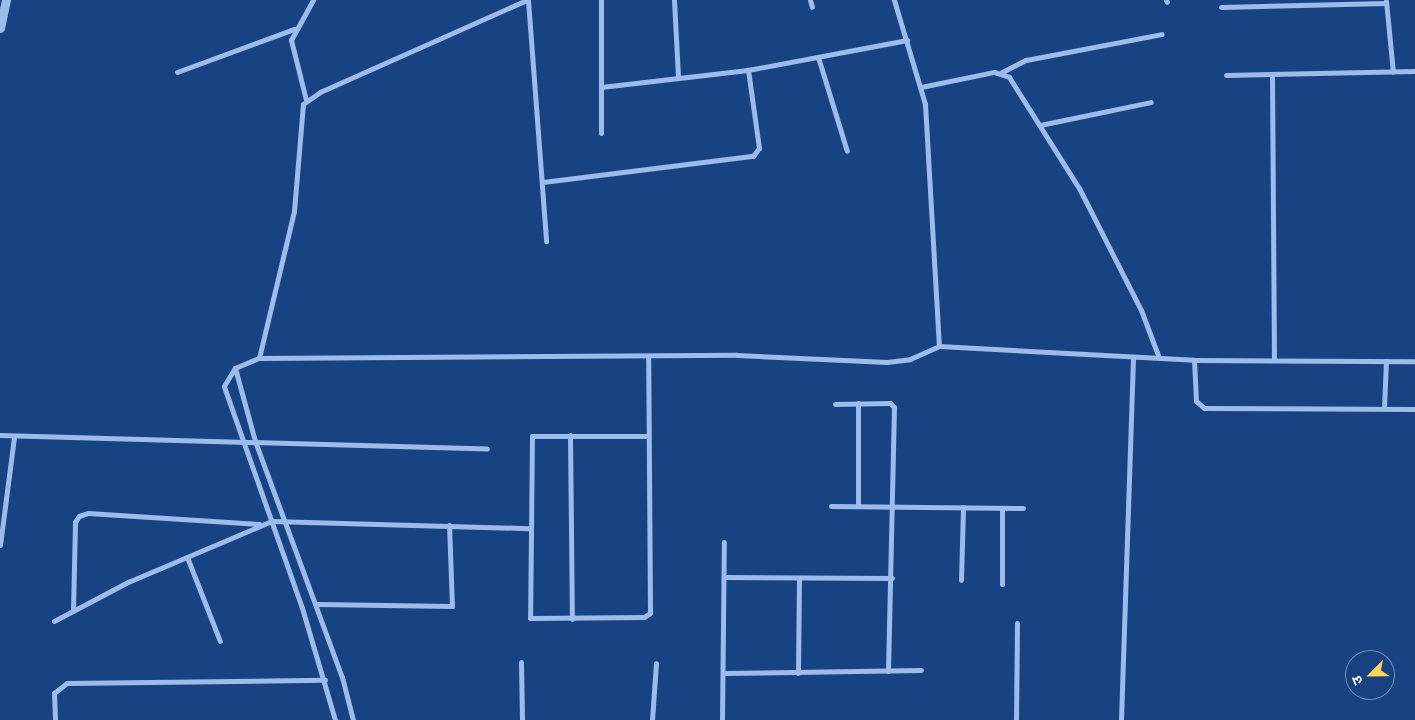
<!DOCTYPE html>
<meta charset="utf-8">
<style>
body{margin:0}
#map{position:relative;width:1415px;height:720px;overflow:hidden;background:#184383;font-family:"DM Sans","Noto Sans Devanagari",sans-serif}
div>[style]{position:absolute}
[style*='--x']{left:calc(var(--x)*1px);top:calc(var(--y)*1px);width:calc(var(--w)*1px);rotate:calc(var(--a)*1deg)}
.minor>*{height:5px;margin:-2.5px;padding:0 2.5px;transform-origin:2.5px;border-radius:2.5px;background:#9cbdec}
.tertiary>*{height:9px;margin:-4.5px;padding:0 4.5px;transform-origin:4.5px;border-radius:4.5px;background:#9cbdec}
span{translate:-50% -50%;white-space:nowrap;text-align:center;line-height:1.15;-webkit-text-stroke:5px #184383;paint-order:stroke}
.north{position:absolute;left:1345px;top:650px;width:50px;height:50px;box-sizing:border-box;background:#184383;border:1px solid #748eb5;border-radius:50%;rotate:247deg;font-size:14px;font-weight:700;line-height:20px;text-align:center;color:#fff}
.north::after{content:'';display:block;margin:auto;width:18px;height:22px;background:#ffd457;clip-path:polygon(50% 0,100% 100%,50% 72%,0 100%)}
</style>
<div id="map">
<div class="minor">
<i style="--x:528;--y:0;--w:242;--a:85.7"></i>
<i style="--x:601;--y:0;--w:133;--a:90"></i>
<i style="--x:674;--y:0;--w:77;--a:87"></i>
<i style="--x:810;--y:0;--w:7;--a:74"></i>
<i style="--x:894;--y:0;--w:109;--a:73.4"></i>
<i style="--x:925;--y:104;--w:242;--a:86.7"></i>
<i style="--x:1166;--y:0;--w:2;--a:63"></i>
<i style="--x:1386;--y:1;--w:71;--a:84.4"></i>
<i style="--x:1221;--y:7;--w:165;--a:-1.4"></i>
<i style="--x:818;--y:57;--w:98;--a:72.9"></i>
<i style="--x:177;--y:72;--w:125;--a:-20.2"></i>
<i style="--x:1002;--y:72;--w:27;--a:-27"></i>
<i style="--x:1026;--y:60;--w:138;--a:-10.8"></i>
<i style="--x:1272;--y:74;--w:285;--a:89.6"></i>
<i style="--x:1226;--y:75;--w:189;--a:-1.2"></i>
<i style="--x:601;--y:87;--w:148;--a:-6.6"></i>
<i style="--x:748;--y:70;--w:162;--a:-10.7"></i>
<i style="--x:921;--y:87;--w:75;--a:-11.6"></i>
<i style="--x:994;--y:72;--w:16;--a:18"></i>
<i style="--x:1009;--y:77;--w:131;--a:57.8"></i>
<i style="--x:1079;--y:188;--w:137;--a:63.1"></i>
<i style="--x:1141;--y:310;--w:51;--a:69.4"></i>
<i style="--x:306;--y:100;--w:62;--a:-104"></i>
<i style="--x:291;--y:40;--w:46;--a:-61.2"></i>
<i style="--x:1040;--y:125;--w:113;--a:-11.7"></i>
<i style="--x:543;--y:182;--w:212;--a:-7.1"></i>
<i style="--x:753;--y:156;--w:10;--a:-53"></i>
<i style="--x:759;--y:148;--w:79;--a:-98"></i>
<i style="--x:259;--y:358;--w:151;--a:-76.6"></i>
<i style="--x:294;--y:211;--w:107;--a:-85.2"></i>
<i style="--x:303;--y:104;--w:21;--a:-35"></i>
<i style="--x:320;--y:92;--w:227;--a:-24"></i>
<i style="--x:1194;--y:360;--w:41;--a:87.2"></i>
<i style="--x:1196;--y:401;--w:11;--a:41"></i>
<i style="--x:1204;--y:408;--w:211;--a:0.3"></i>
<i style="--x:235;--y:368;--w:76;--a:74.7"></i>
<i style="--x:255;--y:441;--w:252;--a:69.8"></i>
<i style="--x:342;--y:677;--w:44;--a:75.7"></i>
<i style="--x:835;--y:404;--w:55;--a:-1"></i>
<i style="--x:890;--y:403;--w:6;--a:45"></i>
<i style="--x:894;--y:407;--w:264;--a:91.3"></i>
<i style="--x:1384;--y:408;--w:47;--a:-87.6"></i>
<i style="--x:0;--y:435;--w:487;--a:1.6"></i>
<i style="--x:570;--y:435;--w:184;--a:89.4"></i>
<i style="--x:648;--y:436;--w:116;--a:180"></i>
<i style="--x:532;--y:436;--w:182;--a:90.6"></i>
<i style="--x:530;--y:618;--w:114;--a:-0.5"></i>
<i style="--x:644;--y:617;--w:7;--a:-34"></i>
<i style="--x:650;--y:613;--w:256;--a:-90.4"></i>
<i style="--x:831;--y:506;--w:192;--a:0.6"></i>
<i style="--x:858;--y:506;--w:103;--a:-90"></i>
<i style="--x:1002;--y:508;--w:76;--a:90"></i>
<i style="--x:0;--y:545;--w:109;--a:-82.6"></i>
<i style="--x:187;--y:557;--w:90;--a:68.6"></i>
<i style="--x:724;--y:577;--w:168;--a:0.3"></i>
<i style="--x:961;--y:580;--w:73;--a:-88.4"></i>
<i style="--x:317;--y:604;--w:135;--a:0.8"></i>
<i style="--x:452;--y:606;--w:81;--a:-92.1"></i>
<i style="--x:73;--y:611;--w:89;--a:-88.7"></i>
<i style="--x:75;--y:522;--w:7;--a:-56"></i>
<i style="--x:79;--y:516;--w:9;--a:-18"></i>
<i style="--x:88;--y:513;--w:172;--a:3.7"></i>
<i style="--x:54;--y:621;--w:84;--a:-27.8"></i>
<i style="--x:128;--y:582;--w:156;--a:-23"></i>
<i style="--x:272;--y:521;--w:257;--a:1.6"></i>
<i style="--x:521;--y:662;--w:58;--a:89"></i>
<i style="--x:724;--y:673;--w:197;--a:-0.9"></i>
<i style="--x:798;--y:673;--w:94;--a:-89.4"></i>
<i style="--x:55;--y:720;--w:27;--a:-92"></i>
<i style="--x:54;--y:693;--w:16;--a:-38"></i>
<i style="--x:67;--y:683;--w:258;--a:-0.7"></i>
<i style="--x:335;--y:720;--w:117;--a:-106.4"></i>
<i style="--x:302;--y:608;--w:235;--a:-109.4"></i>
<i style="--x:224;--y:386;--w:21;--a:-59"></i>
<i style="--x:235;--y:368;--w:26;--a:-23"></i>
<i style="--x:259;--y:358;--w:478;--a:-0.4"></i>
<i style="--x:737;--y:355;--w:150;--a:2.7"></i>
<i style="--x:887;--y:362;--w:23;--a:-7"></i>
<i style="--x:910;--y:359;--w:32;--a:-24"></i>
<i style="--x:939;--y:346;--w:255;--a:3.1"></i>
<i style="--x:1194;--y:360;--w:221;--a:0.3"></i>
<i style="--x:652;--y:720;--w:57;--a:-86"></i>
<i style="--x:722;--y:720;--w:178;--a:-89.4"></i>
<i style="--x:1016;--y:720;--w:97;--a:-89.4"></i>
<i style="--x:1121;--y:720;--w:362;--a:-88.1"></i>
</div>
<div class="tertiary">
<i style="--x:0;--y:28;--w:29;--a:-78"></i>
</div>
<div class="north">उ</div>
</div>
